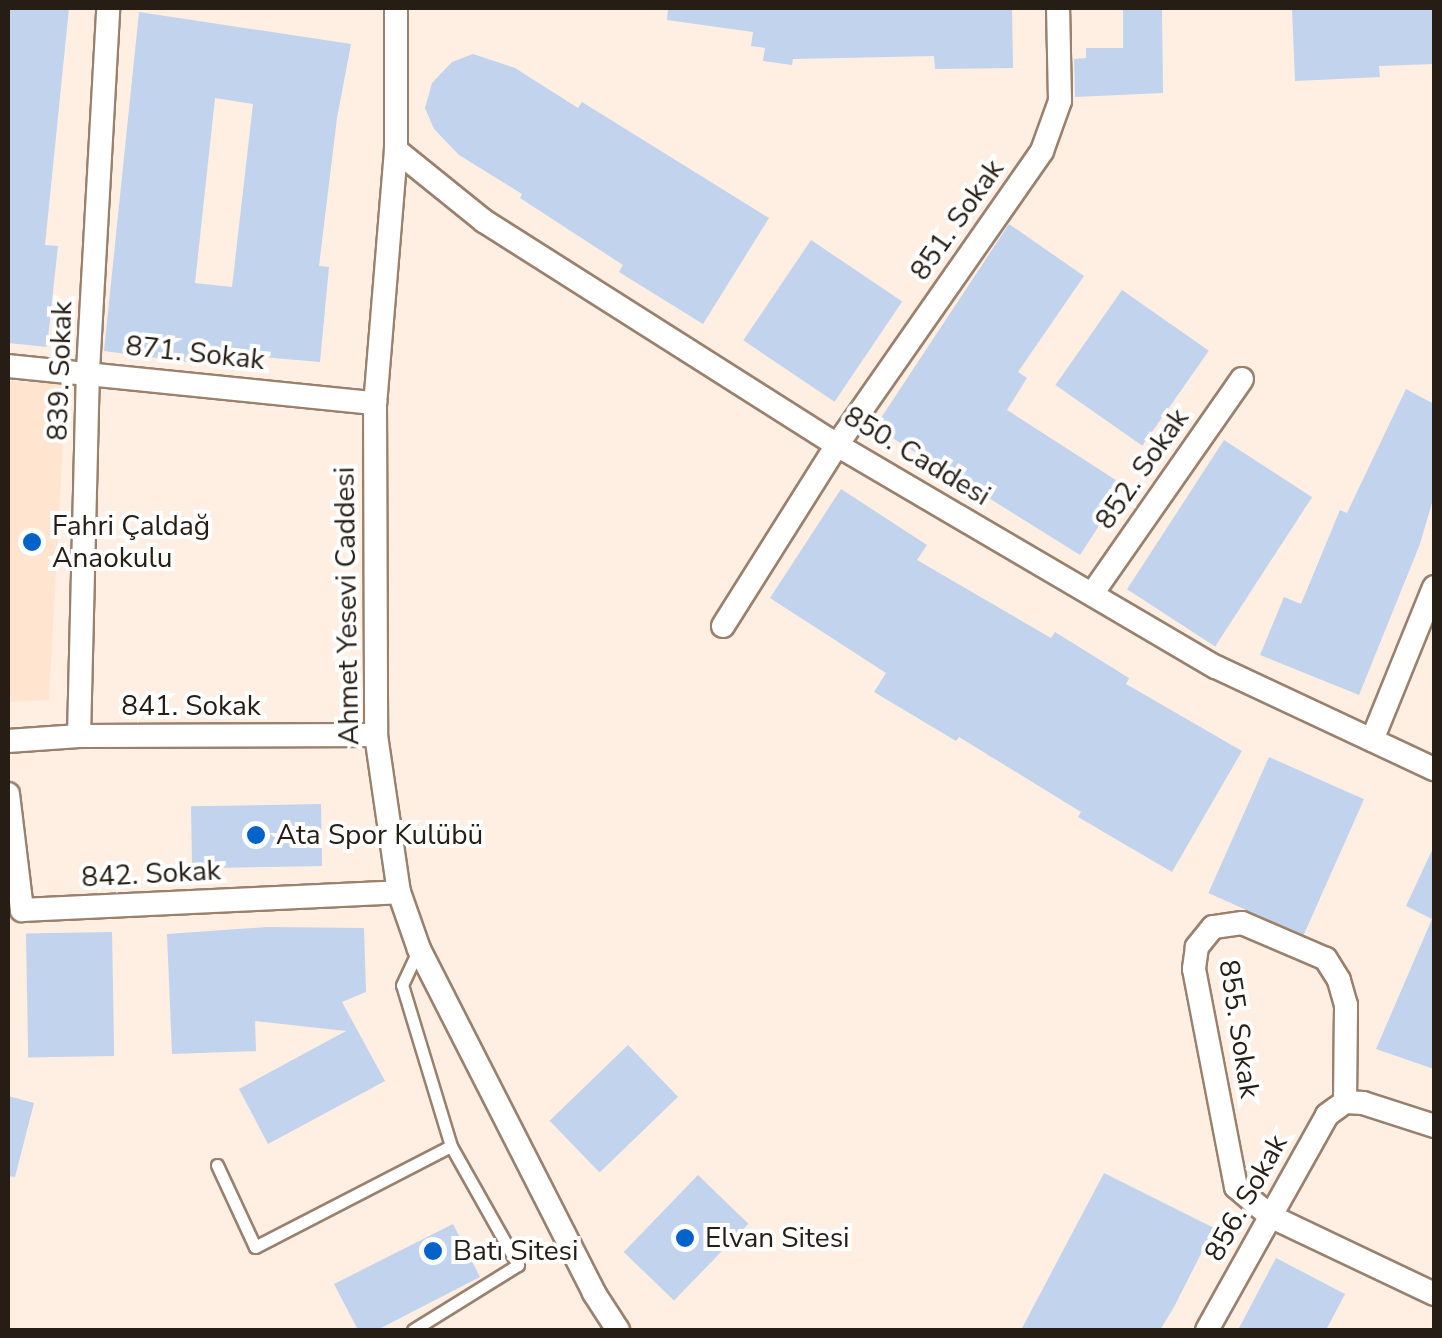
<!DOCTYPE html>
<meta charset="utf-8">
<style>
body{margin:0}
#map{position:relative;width:1442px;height:1338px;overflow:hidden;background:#ffeee2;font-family:"Nunito Sans",sans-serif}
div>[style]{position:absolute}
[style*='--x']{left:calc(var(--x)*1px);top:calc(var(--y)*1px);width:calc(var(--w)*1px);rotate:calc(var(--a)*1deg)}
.built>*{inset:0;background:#ffe4cf}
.building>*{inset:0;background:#c1d3ed;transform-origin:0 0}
.roads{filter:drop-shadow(2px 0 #99816e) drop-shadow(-2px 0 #99816e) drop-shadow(0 2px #99816e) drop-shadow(0 -2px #99816e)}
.service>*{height:11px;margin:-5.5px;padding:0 5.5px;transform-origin:5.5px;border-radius:5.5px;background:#fff}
.minor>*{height:22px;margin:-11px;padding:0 11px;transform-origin:11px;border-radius:11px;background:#fff}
.dots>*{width:28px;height:28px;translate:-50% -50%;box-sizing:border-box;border:5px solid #fff;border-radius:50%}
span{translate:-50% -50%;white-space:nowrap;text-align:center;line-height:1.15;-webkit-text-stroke:8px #fff;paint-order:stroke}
.street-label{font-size:28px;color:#261d15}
.poi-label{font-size:28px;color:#261d15}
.left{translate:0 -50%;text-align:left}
.frame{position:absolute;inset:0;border:10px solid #261d15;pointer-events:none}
</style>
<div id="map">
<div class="built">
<i style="clip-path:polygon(8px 381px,66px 384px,49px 700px,8px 702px)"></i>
</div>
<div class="building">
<i style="clip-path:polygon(8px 8px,69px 8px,45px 245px,58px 246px,47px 347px,8px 343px)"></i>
<i style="clip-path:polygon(668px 8px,1012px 8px,1013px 68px,935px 69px,934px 56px,793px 59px,792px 65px,763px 61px,765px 48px,751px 46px,753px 32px,667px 20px)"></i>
<i style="clip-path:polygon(1123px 8px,1162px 8px,1163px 93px,1075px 97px,1074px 59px,1086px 58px,1086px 48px,1123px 48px)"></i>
<i style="clip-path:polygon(1292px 8px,1434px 8px,1434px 64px,1379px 66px,1380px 77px,1295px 81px)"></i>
<i style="clip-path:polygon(evenodd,139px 12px,351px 44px,337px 118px,319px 266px,329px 267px,320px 362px,196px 351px,195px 363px,104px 351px,139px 12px,215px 98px,253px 104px,232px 287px,195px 283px,215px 98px)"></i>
<i style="clip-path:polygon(473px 54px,515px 68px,578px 108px,582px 102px,769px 218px,703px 324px,619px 272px,623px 265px,520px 198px,522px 194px,459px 155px,434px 129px,425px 108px,432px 83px,452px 62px)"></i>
<i style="clip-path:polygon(1009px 224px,1084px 276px,1018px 372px,1027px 378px,1007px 410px,1125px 486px,1080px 555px,875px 427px)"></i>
<i style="left:811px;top:240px;width:110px;height:121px;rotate:34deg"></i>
<i style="left:1122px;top:290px;width:106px;height:116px;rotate:35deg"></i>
<i style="clip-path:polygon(1406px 389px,1434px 404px,1434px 496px,1420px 544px,1359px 695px,1260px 655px,1284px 597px,1301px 604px,1340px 510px,1347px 513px)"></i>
<i style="left:1224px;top:440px;width:105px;height:178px;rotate:33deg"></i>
<i style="clip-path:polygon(841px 489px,927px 545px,917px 560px,1051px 638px,1055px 632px,1129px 678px,1126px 684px,1242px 751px,1172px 872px,1078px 817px,1081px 812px,959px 737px,956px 741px,874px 692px,886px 673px,770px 598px)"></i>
<i style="left:1269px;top:757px;width:104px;height:149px;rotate:24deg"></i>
<i style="left:321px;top:804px;width:62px;height:130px;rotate:89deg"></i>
<i style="clip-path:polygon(1434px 846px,1434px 1069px,1376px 1049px,1432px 919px,1406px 906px)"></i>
<i style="clip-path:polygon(267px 927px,364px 928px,366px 992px,342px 1002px,385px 1081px,268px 1144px,239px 1089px,346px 1031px,255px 1021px,256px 1051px,172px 1054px,167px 934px)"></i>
<i style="left:112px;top:932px;width:124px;height:86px;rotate:89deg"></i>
<i style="left:628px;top:1045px;width:72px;height:109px;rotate:46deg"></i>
<i style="clip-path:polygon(8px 1096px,34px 1103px,15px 1177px,8px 1176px)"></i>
<i style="clip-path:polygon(1104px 1173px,1214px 1228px,1174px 1307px,1160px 1330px,1021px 1330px)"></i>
<i style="left:698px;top:1175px;width:70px;height:107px;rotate:44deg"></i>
<i style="clip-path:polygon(453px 1224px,480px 1277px,377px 1330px,358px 1330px,334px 1284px)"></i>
<i style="clip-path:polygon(1276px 1258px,1345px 1294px,1326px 1330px,1238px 1330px)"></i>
</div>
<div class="roads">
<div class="service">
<i style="--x:217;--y:1165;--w:90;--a:65.1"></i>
<i style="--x:255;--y:1247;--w:220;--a:-27.3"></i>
<i style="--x:413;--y:1330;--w:123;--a:-31.8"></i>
<i style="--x:518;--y:1265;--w:137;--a:-119.4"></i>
<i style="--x:451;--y:1146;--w:168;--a:-106.9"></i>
<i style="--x:402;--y:985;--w:40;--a:-65"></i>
</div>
<div class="minor">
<i style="--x:396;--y:8;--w:142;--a:90"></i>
<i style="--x:396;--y:150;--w:254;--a:94.7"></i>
<i style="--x:375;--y:403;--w:332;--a:89.8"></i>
<i style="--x:376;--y:735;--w:159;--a:81.7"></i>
<i style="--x:399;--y:892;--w:60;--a:70.7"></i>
<i style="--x:419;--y:949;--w:386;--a:63"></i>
<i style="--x:594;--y:1293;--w:44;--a:57"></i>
<i style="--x:396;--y:150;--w:113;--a:38.9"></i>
<i style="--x:484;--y:221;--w:418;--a:32.4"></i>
<i style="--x:837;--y:445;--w:439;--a:30.4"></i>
<i style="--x:1216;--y:667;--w:241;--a:25.1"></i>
<i style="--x:8;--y:366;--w:369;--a:5.8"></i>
<i style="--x:1092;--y:594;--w:262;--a:-55.1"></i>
<i style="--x:723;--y:626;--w:214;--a:-57.8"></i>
<i style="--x:837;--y:445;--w:358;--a:-55.1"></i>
<i style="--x:1042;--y:151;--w:53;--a:-70.2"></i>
<i style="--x:1060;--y:101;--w:93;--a:-91.2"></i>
<i style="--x:79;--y:736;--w:365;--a:-88.6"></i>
<i style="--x:88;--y:371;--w:364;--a:-86.8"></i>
<i style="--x:1372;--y:740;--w:165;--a:-67.9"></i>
<i style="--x:8;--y:741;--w:71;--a:-4"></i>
<i style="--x:79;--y:736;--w:297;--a:-0.2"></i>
<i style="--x:8;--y:794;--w:117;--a:83.1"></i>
<i style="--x:22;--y:910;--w:377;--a:-2.7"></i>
<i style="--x:1345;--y:1102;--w:97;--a:-89.4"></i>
<i style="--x:1346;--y:1005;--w:26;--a:-106"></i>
<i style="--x:1339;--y:980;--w:25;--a:-122"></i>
<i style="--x:1326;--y:959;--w:91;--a:-156.8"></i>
<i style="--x:1242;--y:923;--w:29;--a:172"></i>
<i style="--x:1213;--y:927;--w:26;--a:129"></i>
<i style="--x:1197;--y:947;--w:22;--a:98"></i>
<i style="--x:1194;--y:969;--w:222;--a:79.1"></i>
<i style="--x:1236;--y:1187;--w:45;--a:40.5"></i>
<i style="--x:1270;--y:1216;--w:182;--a:25.4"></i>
<i style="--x:1345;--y:1102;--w:18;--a:3"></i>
<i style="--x:1363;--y:1103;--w:75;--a:17.9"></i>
<i style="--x:1207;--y:1330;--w:246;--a:-60.8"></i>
<i style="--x:1327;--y:1115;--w:22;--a:-36"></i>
</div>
</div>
<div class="dots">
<i style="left:32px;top:542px;background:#0463cb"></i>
<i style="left:256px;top:835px;background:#0463cb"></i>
<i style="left:685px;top:1238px;background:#0463cb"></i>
<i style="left:433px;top:1251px;background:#0463cb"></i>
</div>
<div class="street-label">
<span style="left:957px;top:220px;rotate:-55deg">851. Sokak</span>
<span style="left:195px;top:353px;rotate:6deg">871. Sokak</span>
<span style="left:60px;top:371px;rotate:-88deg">839. Sokak</span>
<span style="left:917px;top:456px;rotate:31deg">850. Caddesi</span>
<span style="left:1142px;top:469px;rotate:-55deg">852. Sokak</span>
<span style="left:347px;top:606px;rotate:-91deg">Ahmet Yesevi Caddesi</span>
<span style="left:191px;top:706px">841. Sokak</span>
<span style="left:151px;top:874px;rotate:-3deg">842. Sokak</span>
<span style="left:1239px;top:1029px;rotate:81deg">855. Sokak</span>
<span style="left:1246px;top:1198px;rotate:-61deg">856. Sokak</span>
</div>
<div class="poi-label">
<span class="left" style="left:52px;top:542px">Fahri Çaldağ<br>Anaokulu</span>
<span class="left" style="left:276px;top:835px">Ata Spor Kulübü</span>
<span class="left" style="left:705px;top:1238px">Elvan Sitesi</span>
<span class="left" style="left:453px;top:1251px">Batı Sitesi</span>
</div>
<div class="frame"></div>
</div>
